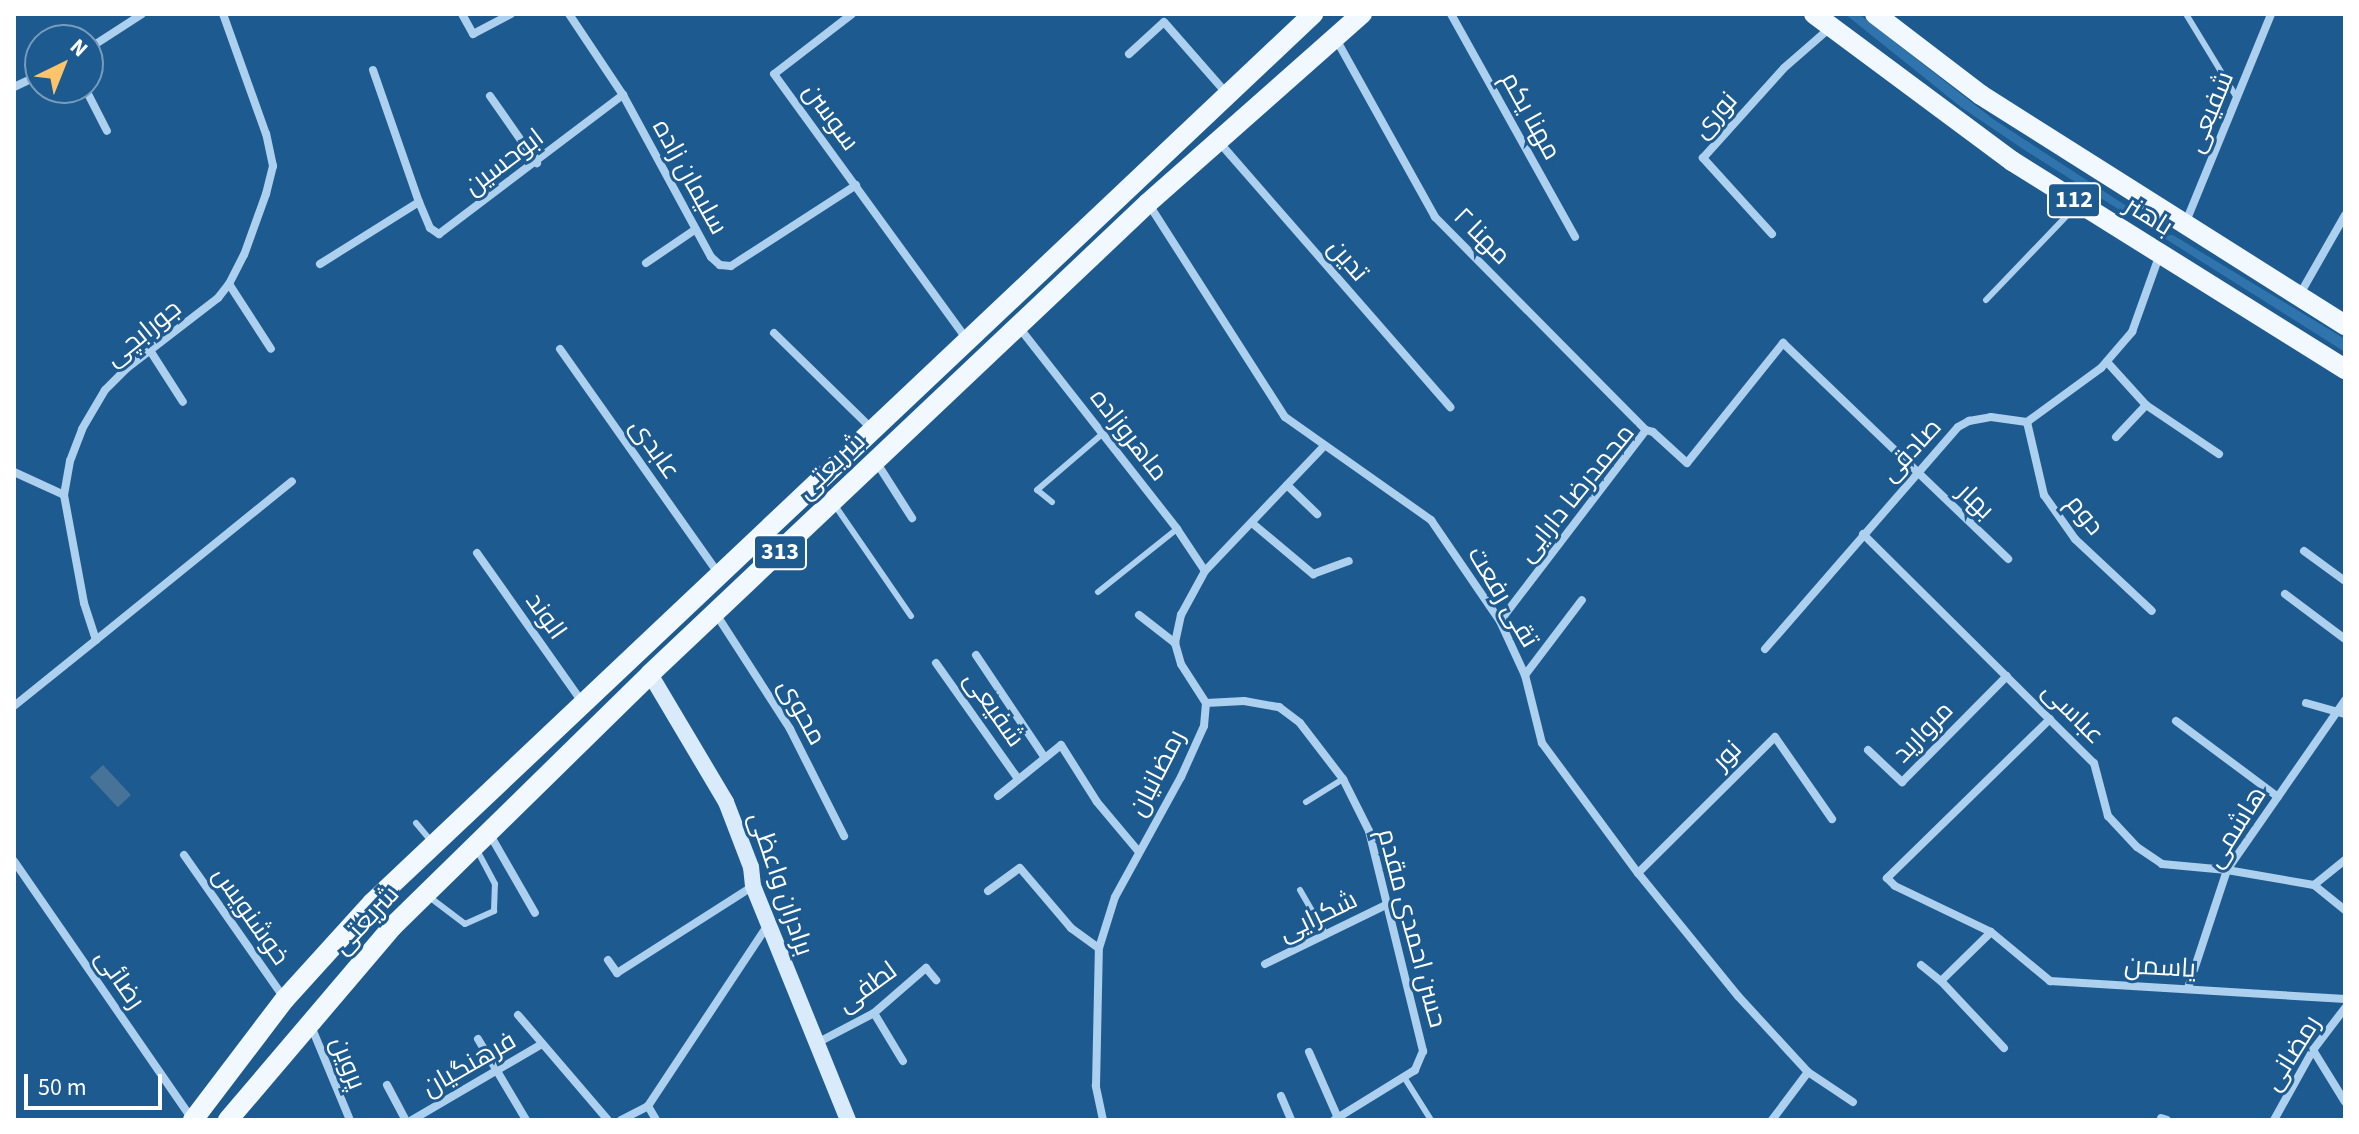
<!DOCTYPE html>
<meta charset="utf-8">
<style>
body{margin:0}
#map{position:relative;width:2359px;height:1134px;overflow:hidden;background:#1d5a8f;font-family:"Source Sans 3",Cairo,sans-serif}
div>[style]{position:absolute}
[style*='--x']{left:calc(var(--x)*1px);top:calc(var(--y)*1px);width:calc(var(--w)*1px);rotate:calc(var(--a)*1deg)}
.green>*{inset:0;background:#3074ad}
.water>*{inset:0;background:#487399;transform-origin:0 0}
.service>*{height:6px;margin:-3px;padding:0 3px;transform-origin:3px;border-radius:3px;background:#acd0ee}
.minor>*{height:8px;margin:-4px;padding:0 4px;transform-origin:4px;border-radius:4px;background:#acd0ee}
.secondary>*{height:16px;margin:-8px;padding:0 8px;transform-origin:8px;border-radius:8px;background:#d9eafa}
.primary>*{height:20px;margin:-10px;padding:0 10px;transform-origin:10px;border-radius:10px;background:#f2f8ff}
span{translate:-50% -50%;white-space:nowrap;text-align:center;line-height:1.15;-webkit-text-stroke:6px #1d5a8f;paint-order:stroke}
.shield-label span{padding:2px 6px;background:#1d5a8f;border:2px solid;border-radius:6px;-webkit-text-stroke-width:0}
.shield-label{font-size:24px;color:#fff;font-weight:700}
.street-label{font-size:26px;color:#fff}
.frame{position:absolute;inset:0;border:16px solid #fff;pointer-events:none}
.north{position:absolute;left:24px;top:24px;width:80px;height:80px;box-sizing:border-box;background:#1d5a8f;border:2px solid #779cbc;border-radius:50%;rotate:43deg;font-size:22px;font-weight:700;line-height:32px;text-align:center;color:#fff}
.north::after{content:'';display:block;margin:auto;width:28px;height:36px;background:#fdc46a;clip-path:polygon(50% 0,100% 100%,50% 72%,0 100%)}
.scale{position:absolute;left:24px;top:1074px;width:138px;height:36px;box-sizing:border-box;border:4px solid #fff;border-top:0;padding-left:10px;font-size:24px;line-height:28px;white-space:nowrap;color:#fff;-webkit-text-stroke:6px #1d5a8f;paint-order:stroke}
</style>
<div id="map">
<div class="green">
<i style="clip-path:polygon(1845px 14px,1859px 14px,1993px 119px,2148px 220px,2345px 339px,2345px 352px,2023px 149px,1961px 107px)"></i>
</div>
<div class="water">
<i style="left:103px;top:765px;width:41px;height:18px;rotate:47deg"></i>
</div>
<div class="service">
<i style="--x:2186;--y:14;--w:98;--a:58.7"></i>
<i style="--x:1986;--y:300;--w:130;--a:-46.2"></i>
<i style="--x:1052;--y:502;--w:19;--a:-141"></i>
<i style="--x:1037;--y:490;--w:86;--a:-40.7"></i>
<i style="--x:834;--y:504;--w:136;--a:55.5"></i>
<i style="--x:1098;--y:592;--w:101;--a:-38.6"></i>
<i style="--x:1306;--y:802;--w:44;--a:-31.9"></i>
<i style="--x:416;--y:823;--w:23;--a:50"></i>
<i style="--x:1300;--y:890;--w:52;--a:60"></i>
<i style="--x:428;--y:896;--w:46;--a:37.1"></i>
<i style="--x:465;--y:924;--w:32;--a:-24"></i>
<i style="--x:494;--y:911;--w:27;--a:-88"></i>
<i style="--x:495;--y:884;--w:40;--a:-118"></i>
<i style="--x:1404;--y:1077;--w:51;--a:57.9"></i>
</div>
<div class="minor">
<i style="--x:462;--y:14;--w:23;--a:61"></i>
<i style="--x:473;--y:34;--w:43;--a:-27.8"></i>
<i style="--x:569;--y:14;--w:97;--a:56.3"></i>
<i style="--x:623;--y:95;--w:184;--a:61.5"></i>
<i style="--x:711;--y:257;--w:12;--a:42"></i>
<i style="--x:720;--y:265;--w:11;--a:5"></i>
<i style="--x:731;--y:266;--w:149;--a:-32.9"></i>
<i style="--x:852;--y:14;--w:98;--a:142.4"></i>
<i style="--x:774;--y:74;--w:329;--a:54"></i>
<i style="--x:1451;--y:14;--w:255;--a:60.9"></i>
<i style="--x:1336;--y:39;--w:204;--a:60.9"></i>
<i style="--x:1435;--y:217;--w:300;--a:45.3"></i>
<i style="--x:1646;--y:430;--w:7;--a:16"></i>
<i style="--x:1653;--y:432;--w:46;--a:42.4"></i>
<i style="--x:1687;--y:463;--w:154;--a:-51.3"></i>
<i style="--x:1783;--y:343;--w:312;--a:43.8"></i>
<i style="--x:88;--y:49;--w:64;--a:-32.9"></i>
<i style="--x:1129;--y:54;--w:47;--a:-42.4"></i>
<i style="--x:1164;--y:22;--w:96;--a:48.8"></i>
<i style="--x:373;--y:70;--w:140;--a:70.8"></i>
<i style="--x:419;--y:202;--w:28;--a:67"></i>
<i style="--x:430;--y:228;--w:11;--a:34"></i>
<i style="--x:439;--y:234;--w:231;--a:-37.1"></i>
<i style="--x:14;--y:87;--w:29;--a:-25"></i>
<i style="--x:85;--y:88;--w:48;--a:62.9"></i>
<i style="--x:490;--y:96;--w:82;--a:55"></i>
<i style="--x:1219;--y:142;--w:352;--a:48.9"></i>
<i style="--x:1148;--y:203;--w:254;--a:57.4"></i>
<i style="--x:1285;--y:417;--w:179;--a:35.2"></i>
<i style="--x:1431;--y:520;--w:122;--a:55.7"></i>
<i style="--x:1500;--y:621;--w:60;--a:65.2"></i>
<i style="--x:1525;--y:675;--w:70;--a:76"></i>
<i style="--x:1542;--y:743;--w:162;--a:53.6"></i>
<i style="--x:1638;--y:873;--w:159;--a:50.9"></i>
<i style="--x:1738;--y:996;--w:103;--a:47.4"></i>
<i style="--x:1808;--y:1072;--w:54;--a:33.7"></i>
<i style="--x:2185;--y:224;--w:227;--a:-67.7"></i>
<i style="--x:1772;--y:234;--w:103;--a:-132.2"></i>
<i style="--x:1703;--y:158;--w:121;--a:-48"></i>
<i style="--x:1784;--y:68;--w:62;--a:-41.1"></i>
<i style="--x:646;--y:263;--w:60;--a:-34.2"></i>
<i style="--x:320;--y:264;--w:117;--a:-32.1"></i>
<i style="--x:229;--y:284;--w:77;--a:57.1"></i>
<i style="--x:2300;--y:294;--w:91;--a:-60.3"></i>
<i style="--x:1018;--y:326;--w:258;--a:51.9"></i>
<i style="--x:1177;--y:529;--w:50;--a:56.3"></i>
<i style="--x:774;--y:333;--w:136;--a:44.4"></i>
<i style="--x:560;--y:349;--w:274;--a:54.8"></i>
<i style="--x:151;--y:352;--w:59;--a:57.4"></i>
<i style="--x:2107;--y:362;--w:58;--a:47.8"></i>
<i style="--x:2146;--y:405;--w:88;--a:33.9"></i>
<i style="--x:2027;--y:422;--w:75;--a:76.9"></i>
<i style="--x:2044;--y:495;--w:54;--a:54.8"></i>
<i style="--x:2075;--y:539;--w:105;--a:43.1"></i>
<i style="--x:2116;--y:437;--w:44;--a:-46.8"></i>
<i style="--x:875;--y:460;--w:69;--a:57.5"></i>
<i style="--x:14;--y:472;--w:55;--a:24.7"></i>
<i style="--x:1287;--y:485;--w:42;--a:44"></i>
<i style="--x:1252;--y:523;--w:80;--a:39.9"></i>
<i style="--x:1313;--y:574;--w:38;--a:-20"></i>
<i style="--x:1863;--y:534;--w:325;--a:44.8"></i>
<i style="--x:2094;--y:763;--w:55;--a:75.2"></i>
<i style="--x:2108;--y:816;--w:42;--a:46.9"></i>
<i style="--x:2137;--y:847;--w:30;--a:34"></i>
<i style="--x:2162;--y:864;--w:65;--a:5.3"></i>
<i style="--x:2227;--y:870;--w:88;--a:9.8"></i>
<i style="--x:2314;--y:885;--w:40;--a:39"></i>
<i style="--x:2304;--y:551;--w:51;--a:36.2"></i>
<i style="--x:477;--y:553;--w:182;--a:54.8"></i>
<i style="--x:2285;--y:594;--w:75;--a:36.9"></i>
<i style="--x:716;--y:614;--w:137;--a:57.2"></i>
<i style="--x:790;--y:729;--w:120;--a:63.2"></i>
<i style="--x:1139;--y:615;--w:46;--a:37.9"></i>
<i style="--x:1500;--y:621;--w:240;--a:-52.6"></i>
<i style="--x:96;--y:640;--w:252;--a:-39"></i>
<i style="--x:1765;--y:649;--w:294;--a:-49"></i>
<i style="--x:1958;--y:427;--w:13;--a:-29"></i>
<i style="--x:1969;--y:421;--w:22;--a:-10"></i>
<i style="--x:1991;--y:417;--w:36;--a:8"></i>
<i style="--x:2027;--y:422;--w:92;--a:-36.1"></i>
<i style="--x:2101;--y:368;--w:48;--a:-49.3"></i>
<i style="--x:2132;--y:332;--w:83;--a:-70.3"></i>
<i style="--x:976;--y:655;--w:124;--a:56.2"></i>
<i style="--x:936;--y:663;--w:142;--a:54.7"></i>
<i style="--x:1525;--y:675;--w:94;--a:-52.8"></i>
<i style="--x:1206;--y:703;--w:38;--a:-3"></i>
<i style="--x:1244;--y:701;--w:36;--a:10"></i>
<i style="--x:1279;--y:707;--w:26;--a:37"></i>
<i style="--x:1300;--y:723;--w:71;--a:52.5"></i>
<i style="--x:1343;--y:779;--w:58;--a:63.4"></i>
<i style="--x:1369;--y:831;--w:227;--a:76.2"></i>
<i style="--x:1423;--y:1051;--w:21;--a:113"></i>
<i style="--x:1415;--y:1070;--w:95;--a:148.3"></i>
<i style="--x:2306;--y:703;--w:41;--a:15.8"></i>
<i style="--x:14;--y:706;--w:105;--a:-38.8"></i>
<i style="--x:96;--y:640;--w:39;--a:-108"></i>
<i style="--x:84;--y:603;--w:110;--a:-100.5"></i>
<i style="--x:64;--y:495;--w:35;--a:-80"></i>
<i style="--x:70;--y:461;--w:34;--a:-69"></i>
<i style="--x:82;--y:429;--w:45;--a:-59.5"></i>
<i style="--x:105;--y:390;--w:31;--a:-45"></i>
<i style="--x:127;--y:368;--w:115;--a:-37.6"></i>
<i style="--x:218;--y:298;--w:18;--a:-52"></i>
<i style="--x:229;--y:284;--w:33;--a:-63"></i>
<i style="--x:244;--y:255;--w:65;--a:-70.2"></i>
<i style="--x:266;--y:194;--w:29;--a:-76"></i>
<i style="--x:273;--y:166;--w:33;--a:-102"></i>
<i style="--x:266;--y:134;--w:127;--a:-109.7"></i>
<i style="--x:2050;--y:719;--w:228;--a:135.7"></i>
<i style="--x:1887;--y:878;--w:11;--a:45"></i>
<i style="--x:1895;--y:886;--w:106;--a:25.6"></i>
<i style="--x:1991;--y:932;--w:77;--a:39.7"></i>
<i style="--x:2050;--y:981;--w:296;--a:3.5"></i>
<i style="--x:2176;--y:721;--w:127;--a:36.7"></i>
<i style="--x:1868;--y:750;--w:47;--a:43.3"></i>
<i style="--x:1902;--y:782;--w:149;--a:-45.3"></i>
<i style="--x:998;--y:796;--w:81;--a:-39"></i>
<i style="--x:1061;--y:745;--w:67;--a:57.7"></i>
<i style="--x:1097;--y:802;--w:65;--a:50"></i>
<i style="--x:489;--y:833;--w:92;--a:60.1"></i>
<i style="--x:184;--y:855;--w:176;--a:55"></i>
<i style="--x:14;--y:861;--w:313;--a:55.4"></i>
<i style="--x:1638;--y:873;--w:193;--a:-44.8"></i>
<i style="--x:1775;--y:737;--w:100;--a:55.2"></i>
<i style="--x:2314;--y:885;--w:40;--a:-39"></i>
<i style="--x:988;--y:891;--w:39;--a:-36"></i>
<i style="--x:1020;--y:868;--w:79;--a:49.6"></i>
<i style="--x:1071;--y:928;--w:34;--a:36"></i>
<i style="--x:608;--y:960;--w:16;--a:55"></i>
<i style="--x:617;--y:973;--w:161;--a:-32.6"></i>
<i style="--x:1265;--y:964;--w:137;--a:-26"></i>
<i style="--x:1921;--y:965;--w:26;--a:39"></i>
<i style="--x:1941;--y:981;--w:92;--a:46.8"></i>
<i style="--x:1941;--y:981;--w:70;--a:-44.4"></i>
<i style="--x:2188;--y:988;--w:124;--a:-71.7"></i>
<i style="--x:2227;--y:870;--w:207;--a:-55.2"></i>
<i style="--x:874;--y:1013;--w:56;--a:58.9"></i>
<i style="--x:518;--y:1015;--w:138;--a:49.4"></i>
<i style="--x:311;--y:1026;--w:102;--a:67.5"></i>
<i style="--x:478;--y:1039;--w:94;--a:59.3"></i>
<i style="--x:815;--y:1044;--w:67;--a:-27.7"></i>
<i style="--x:874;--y:1013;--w:69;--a:-40.9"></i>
<i style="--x:926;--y:968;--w:16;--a:50"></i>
<i style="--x:2313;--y:1050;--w:61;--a:58.4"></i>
<i style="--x:1309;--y:1052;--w:72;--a:66.3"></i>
<i style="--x:387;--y:1085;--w:40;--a:62"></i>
<i style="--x:1281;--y:1096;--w:26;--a:67"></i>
<i style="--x:648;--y:1106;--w:16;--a:60"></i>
<i style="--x:2161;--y:1118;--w:6;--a:18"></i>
<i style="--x:412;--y:1120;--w:151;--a:-30.3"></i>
<i style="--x:621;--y:1120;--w:30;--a:-27"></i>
<i style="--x:648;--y:1106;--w:217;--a:-56.5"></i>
<i style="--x:1103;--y:1120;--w:35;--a:-102"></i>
<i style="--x:1096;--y:1086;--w:138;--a:-88.8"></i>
<i style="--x:1099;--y:948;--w:53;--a:-72.6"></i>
<i style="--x:1115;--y:897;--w:137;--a:-61.2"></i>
<i style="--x:1181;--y:777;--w:56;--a:-65.7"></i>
<i style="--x:1204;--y:726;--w:23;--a:-85"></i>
<i style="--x:1206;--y:703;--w:46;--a:-122.7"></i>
<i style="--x:1181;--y:664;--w:22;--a:-106"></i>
<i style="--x:1175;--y:643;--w:29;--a:-78"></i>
<i style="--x:1181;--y:615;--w:50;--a:-61.4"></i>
<i style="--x:1205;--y:571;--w:171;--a:-46.4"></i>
<i style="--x:1772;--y:1120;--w:60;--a:-53.1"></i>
<i style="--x:2274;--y:1120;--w:80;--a:-60.9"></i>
<i style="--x:2313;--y:1050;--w:53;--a:-52.7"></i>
</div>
<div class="secondary">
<i style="--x:650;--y:674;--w:149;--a:59.3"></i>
<i style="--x:726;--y:802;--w:70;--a:69"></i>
<i style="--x:751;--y:867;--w:19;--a:84"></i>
<i style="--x:753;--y:886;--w:253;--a:67.9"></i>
</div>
<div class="primary">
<i style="--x:1814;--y:14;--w:247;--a:36.6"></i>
<i style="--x:2012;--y:161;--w:393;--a:32"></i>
<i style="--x:1875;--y:14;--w:133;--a:37.4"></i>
<i style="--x:1981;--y:95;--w:431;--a:32.3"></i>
<i style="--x:193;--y:1120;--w:152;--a:-52.8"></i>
<i style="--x:285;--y:999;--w:130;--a:-47.8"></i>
<i style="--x:372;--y:903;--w:1295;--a:-43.37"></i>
<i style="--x:228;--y:1120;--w:253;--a:-49.6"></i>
<i style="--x:392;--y:927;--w:361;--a:-44.4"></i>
<i style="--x:650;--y:674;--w:685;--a:-43.4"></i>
<i style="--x:1148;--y:203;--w:286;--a:-41.5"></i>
</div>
<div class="shield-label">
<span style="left:2074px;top:200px">112</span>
<span style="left:780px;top:552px">313</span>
</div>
<div class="street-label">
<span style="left:2210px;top:112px;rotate:-68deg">شفیعی</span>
<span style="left:1715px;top:115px;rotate:-48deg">نوری</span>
<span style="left:1531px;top:116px;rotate:61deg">مهنا یکم</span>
<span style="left:831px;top:117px;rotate:54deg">سوسن</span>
<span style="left:504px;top:162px;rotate:-37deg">ابوحسین</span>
<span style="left:690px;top:177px;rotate:61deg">سلیمان زاده</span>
<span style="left:2149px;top:216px;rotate:32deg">باهنر</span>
<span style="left:1482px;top:236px;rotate:45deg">مهنا ۲</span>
<span style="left:1348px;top:260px;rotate:49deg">تدین</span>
<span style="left:143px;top:333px;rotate:-39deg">جورابچی</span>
<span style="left:1129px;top:435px;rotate:52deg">ماهروزاده</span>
<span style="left:655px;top:449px;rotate:55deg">عابدی</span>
<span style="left:1911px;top:450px;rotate:-47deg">صادقی</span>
<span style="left:831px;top:466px;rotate:-44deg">شریعتی</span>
<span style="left:1576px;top:493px;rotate:-51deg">محمدرضا دارایی</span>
<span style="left:1976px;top:501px;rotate:44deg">بهار</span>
<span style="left:2085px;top:515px;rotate:51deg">دوم</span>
<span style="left:1503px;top:597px;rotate:59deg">تقی رفعت</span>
<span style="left:546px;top:616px;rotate:55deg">الوند</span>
<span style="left:994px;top:709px;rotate:55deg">شفیعی</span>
<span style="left:802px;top:712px;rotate:61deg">محوی</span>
<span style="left:2073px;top:713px;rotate:45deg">عباسی</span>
<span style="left:1923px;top:732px;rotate:-46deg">مروارید</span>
<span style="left:1727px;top:755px;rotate:-45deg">نور</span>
<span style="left:1157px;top:773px;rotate:-63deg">رمضانیان</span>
<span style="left:2236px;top:827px;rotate:-58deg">هاشمی</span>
<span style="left:781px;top:884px;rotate:71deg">برادران واعظی</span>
<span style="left:251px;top:916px;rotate:55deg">خوشنویس</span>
<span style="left:1318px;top:916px;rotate:-26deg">شکرایی</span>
<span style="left:366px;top:920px;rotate:-47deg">شریعتی</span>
<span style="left:1412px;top:928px;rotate:75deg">حسن احمدی مقدم</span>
<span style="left:2160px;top:967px;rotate:3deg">یاسمن</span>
<span style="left:120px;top:979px;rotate:55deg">رضائی</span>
<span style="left:867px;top:987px;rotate:-36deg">لطفی</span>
<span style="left:2292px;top:1053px;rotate:-58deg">رمضانی</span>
<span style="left:348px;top:1063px;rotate:68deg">پروین</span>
<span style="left:469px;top:1064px;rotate:-30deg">فرهنگیان</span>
</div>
<div class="frame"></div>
<div class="north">N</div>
<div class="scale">50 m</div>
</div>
